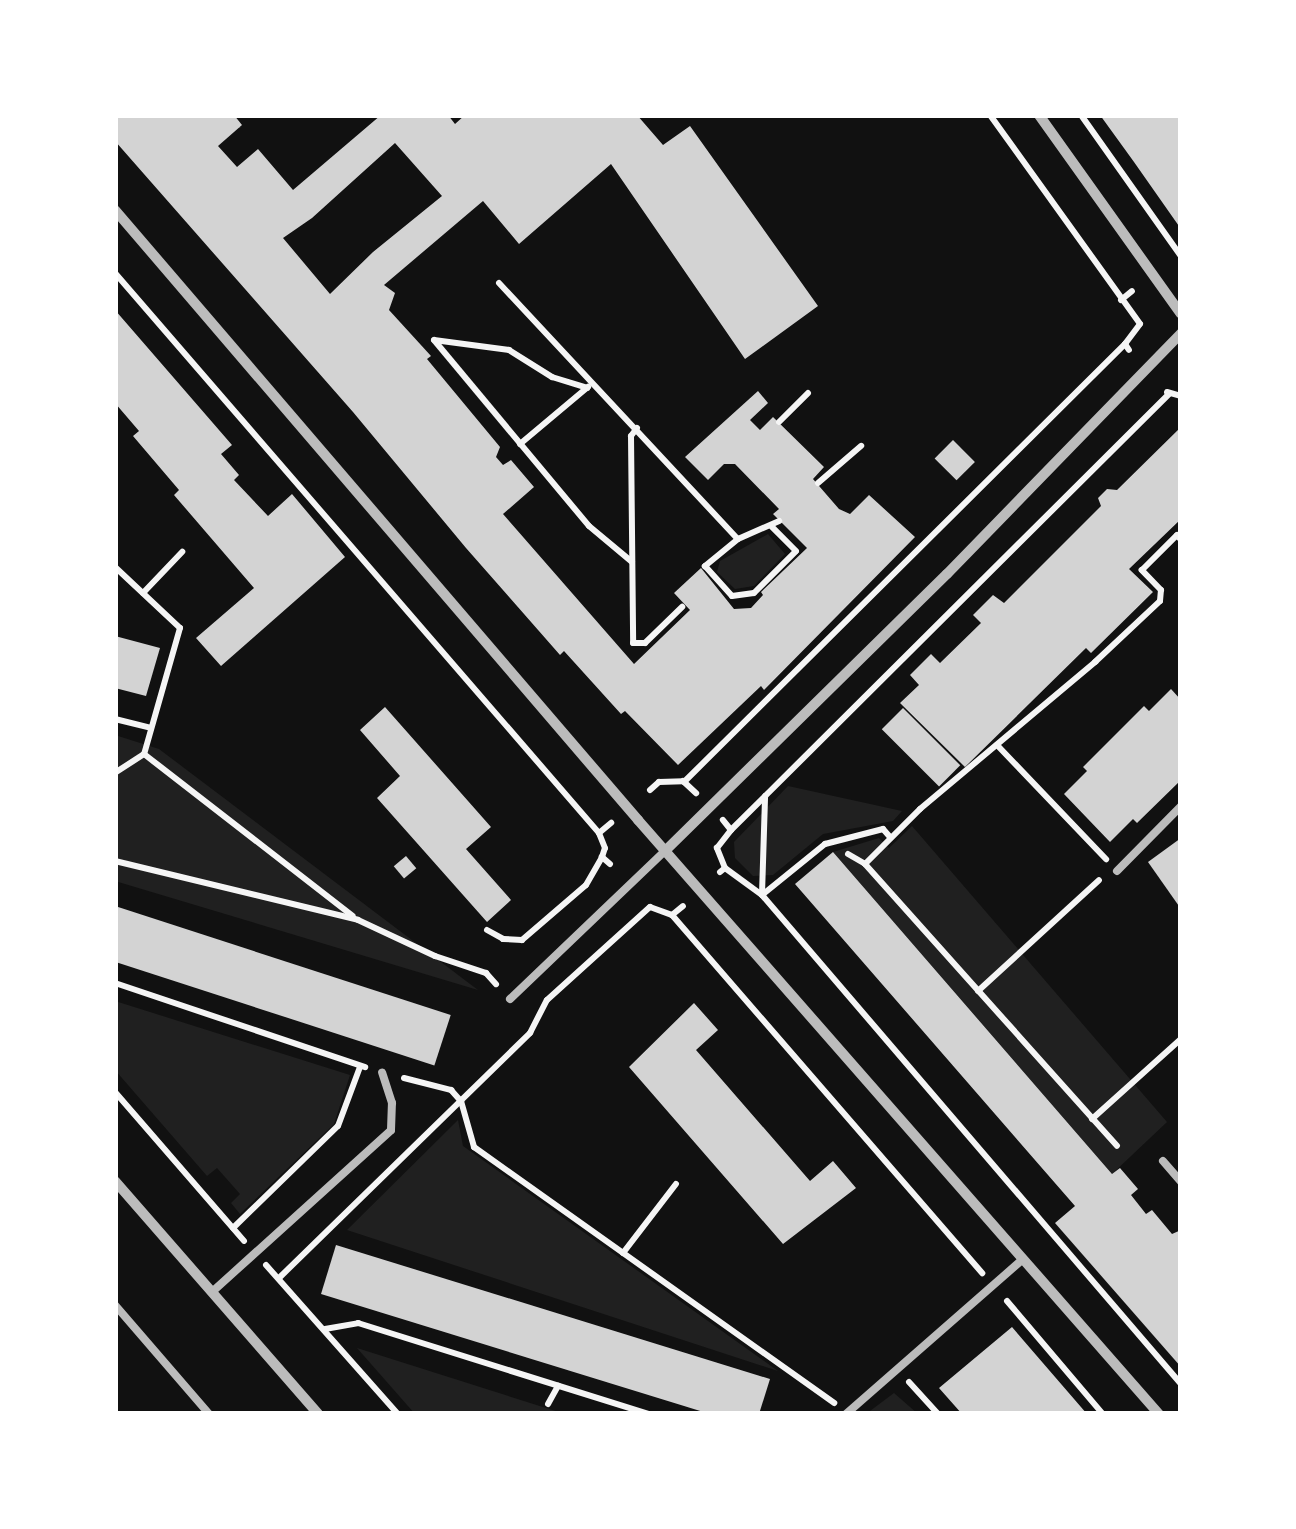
<!DOCTYPE html>
<style>
body{margin:0}
#map{position:relative;width:1296px;height:1529px;overflow:hidden;background:#111;font-family:Overpass,sans-serif}
div>[style]{position:absolute}
[style*='--x']{left:calc(var(--x)*1px);top:calc(var(--y)*1px);width:calc(var(--w)*1px);rotate:calc(var(--a)*1deg)}
.green>*{inset:0;background:#202020}
.building>*{inset:0;background:#d3d3d3;transform-origin:0 0}
.path>*{height:6px;margin:-3px;padding:0 3px;transform-origin:3px;border-radius:3px;background:#f5f5f5}
.service>*{height:8px;margin:-4px;padding:0 4px;transform-origin:4px;border-radius:4px;background:#bcbcbc}
.minor>*{height:10px;margin:-5px;padding:0 5px;transform-origin:5px;border-radius:5px;background:#bcbcbc}
span{translate:-50% -50%;white-space:nowrap;text-align:center;line-height:1.15;-webkit-text-stroke:8px #fff;paint-order:stroke}
.frame{position:absolute;inset:0;border:118px solid #fff;pointer-events:none}
</style>
<div id="map">
<div class="green">
<i style="clip-path:polygon(768px 534px,785px 554px,754px 586px,735px 589px,717px 572px,720px 561px)"></i>
<i style="clip-path:polygon(115px 735px,159px 749px,478px 990px,115px 881px)"></i>
<i style="clip-path:polygon(788px 786px,902px 811px,893px 821px,823px 834px,773px 875px,753px 876px,735px 858px,734px 842px)"></i>
<i style="clip-path:polygon(912px 826px,1167px 1122px,1112px 1174px,833px 852px,879px 838px,889px 848px)"></i>
<i style="clip-path:polygon(115px 1001px,350px 1075px,334px 1124px,240px 1214px,231px 1203px,240px 1194px,217px 1168px,207px 1176px,115px 1070px)"></i>
<i style="clip-path:polygon(458px 1120px,463px 1146px,778px 1371px,347px 1230px)"></i>
<i style="clip-path:polygon(357px 1348px,565px 1414px,415px 1414px)"></i>
<i style="clip-path:polygon(894px 1393px,918px 1414px,866px 1414px)"></i>
</div>
<div class="building">
<i style="clip-path:polygon(evenodd,115px 115px,234px 115px,242px 125px,218px 146px,237px 167px,258px 149px,293px 190px,381px 115px,448px 115px,455px 124px,465px 115px,637px 115px,663px 145px,690px 126px,818px 306px,745px 359px,611px 164px,519px 244px,483px 201px,384px 285px,395px 293px,389px 310px,431px 356px,427px 359px,500px 447px,496px 457px,503px 465px,511px 460px,534px 487px,503px 514px,634px 664px,690px 610px,674px 593px,701px 568px,734px 609px,751px 608px,763px 595px,761px 592px,807px 548px,773px 514px,779px 509px,735px 464px,724px 464px,708px 480px,685px 457px,758px 391px,768px 403px,750px 420px,760px 430px,773px 417px,824px 467px,813px 479px,839px 509px,850px 514px,869px 495px,915px 537px,764px 690px,761px 686px,678px 765px,625px 711px,621px 714px,564px 651px,560px 655px,466px 548px,353px 412px,115px 141px,115px 115px,395px 143px,442px 196px,373px 252px,330px 294px,283px 238px,312px 218px,395px 143px)"></i>
<i style="clip-path:polygon(1100px 115px,1181px 115px,1181px 229px,1134px 162px)"></i>
<i style="clip-path:polygon(115px 310px,232px 445px,221px 454px,239px 475px,234px 480px,268px 516px,292px 494px,345px 557px,221px 666px,196px 638px,254px 588px,174px 495px,179px 490px,133px 436px,139px 431px,115px 403px)"></i>
<i style="clip-path:polygon(1181px 427px,1181px 519px,1129px 569px,1153px 592px,1091px 653px,1086px 648px,965px 767px,900px 703px,919px 685px,910px 675px,931px 654px,940px 663px,981px 623px,973px 615px,993px 595px,1004px 603px,1101px 506px,1098px 498px,1107px 489px,1117px 490px)"></i>
<i style="left:953px;top:440px;width:31px;height:26px;rotate:45deg"></i>
<i style="clip-path:polygon(115px 636px,160px 648px,146px 696px,115px 688px)"></i>
<i style="clip-path:polygon(1171px 689px,1181px 700px,1181px 780px,1137px 823px,1133px 819px,1110px 842px,1064px 794px,1087px 771px,1083px 767px,1144px 706px,1149px 711px)"></i>
<i style="clip-path:polygon(385px 707px,491px 827px,466px 849px,511px 900px,487px 922px,377px 798px,400px 776px,360px 730px)"></i>
<i style="left:903px;top:708px;width:81px;height:30px;rotate:45deg"></i>
<i style="clip-path:polygon(1181px 838px,1181px 909px,1148px 862px)"></i>
<i style="clip-path:polygon(833px 852px,1112px 1174px,1120px 1168px,1138px 1189px,1131px 1195px,1146px 1214px,1152px 1210px,1172px 1234px,1181px 1230px,1181px 1367px,1055px 1223px,1075px 1206px,795px 884px)"></i>
<i style="left:406px;top:856px;width:16px;height:16px;rotate:50deg"></i>
<i style="left:115px;top:906px;width:353px;height:53px;rotate:18deg"></i>
<i style="clip-path:polygon(694px 1003px,718px 1030px,696px 1050px,810px 1181px,833px 1161px,856px 1188px,783px 1244px,629px 1067px)"></i>
<i style="clip-path:polygon(336px 1245px,770px 1379px,759px 1414px,710px 1414px,321px 1294px)"></i>
<i style="clip-path:polygon(1012px 1327px,1030px 1348px,1087px 1414px,962px 1414px,939px 1388px)"></i>
</div>
<div class="path">
<i style="--x:990;--y:115;--w:257;--a:54.3"></i>
<i style="--x:1140;--y:324;--w:25;--a:127"></i>
<i style="--x:1125;--y:344;--w:7;--a:56"></i>
<i style="--x:1081;--y:115;--w:173;--a:54.7"></i>
<i style="--x:115;--y:273;--w:740;--a:49.16"></i>
<i style="--x:499;--y:283;--w:350;--a:47"></i>
<i style="--x:738;--y:539;--w:45;--a:-23.7"></i>
<i style="--x:1121;--y:300;--w:14;--a:-39"></i>
<i style="--x:434;--y:340;--w:242;--a:50.2"></i>
<i style="--x:589;--y:526;--w:56;--a:39.9"></i>
<i style="--x:434;--y:340;--w:76;--a:7.6"></i>
<i style="--x:509;--y:350;--w:51;--a:32.1"></i>
<i style="--x:552;--y:377;--w:37;--a:17"></i>
<i style="--x:1167;--y:392;--w:15;--a:16"></i>
<i style="--x:779;--y:422;--w:41;--a:-45"></i>
<i style="--x:637;--y:428;--w:10;--a:127"></i>
<i style="--x:631;--y:436;--w:207;--a:89.4"></i>
<i style="--x:633;--y:643;--w:12;--a:0"></i>
<i style="--x:645;--y:643;--w:52;--a:-44.2"></i>
<i style="--x:520;--y:444;--w:89;--a:-40"></i>
<i style="--x:818;--y:483;--w:57;--a:-40.7"></i>
<i style="--x:738;--y:539;--w:43;--a:140.7"></i>
<i style="--x:705;--y:566;--w:40;--a:48"></i>
<i style="--x:732;--y:596;--w:22;--a:-8"></i>
<i style="--x:754;--y:593;--w:59;--a:-45"></i>
<i style="--x:796;--y:551;--w:34;--a:-135"></i>
<i style="--x:115;--y:567;--w:89;--a:43.2"></i>
<i style="--x:180;--y:628;--w:131;--a:105.9"></i>
<i style="--x:144;--y:754;--w:35;--a:147"></i>
<i style="--x:143;--y:593;--w:57;--a:-46.4"></i>
<i style="--x:115;--y:719;--w:37;--a:14"></i>
<i style="--x:997;--y:745;--w:158;--a:46.3"></i>
<i style="--x:144;--y:754;--w:264;--a:37.8"></i>
<i style="--x:684;--y:782;--w:622;--a:-44.8"></i>
<i style="--x:650;--y:790;--w:12;--a:-42"></i>
<i style="--x:659;--y:782;--w:24;--a:-2"></i>
<i style="--x:683;--y:781;--w:18;--a:43"></i>
<i style="--x:731;--y:830;--w:618;--a:-44.87"></i>
<i style="--x:848;--y:854;--w:20;--a:30"></i>
<i style="--x:865;--y:864;--w:78;--a:-45"></i>
<i style="--x:920;--y:809;--w:229;--a:-40"></i>
<i style="--x:1095;--y:662;--w:89;--a:-43.2"></i>
<i style="--x:1160;--y:601;--w:11;--a:-85"></i>
<i style="--x:1161;--y:590;--w:28;--a:-134"></i>
<i style="--x:1142;--y:570;--w:49;--a:-45"></i>
<i style="--x:1177;--y:535;--w:6;--a:51"></i>
<i style="--x:115;--y:861;--w:250;--a:13.6"></i>
<i style="--x:358;--y:920;--w:85;--a:25.1"></i>
<i style="--x:435;--y:956;--w:54;--a:18.4"></i>
<i style="--x:486;--y:973;--w:15;--a:48"></i>
<i style="--x:610;--y:864;--w:11;--a:-139"></i>
<i style="--x:602;--y:857;--w:9;--a:-72"></i>
<i style="--x:605;--y:848;--w:16;--a:-112"></i>
<i style="--x:599;--y:833;--w:16;--a:-40"></i>
<i style="--x:865;--y:864;--w:378;--a:48.2"></i>
<i style="--x:725;--y:868;--w:46;--a:36.1"></i>
<i style="--x:762;--y:895;--w:644;--a:49.41"></i>
<i style="--x:720;--y:872;--w:6;--a:-39"></i>
<i style="--x:725;--y:868;--w:22;--a:-112"></i>
<i style="--x:717;--y:848;--w:23;--a:-52"></i>
<i style="--x:731;--y:830;--w:13;--a:-129"></i>
<i style="--x:762;--y:894;--w:98;--a:-88.2"></i>
<i style="--x:762;--y:895;--w:81;--a:-39"></i>
<i style="--x:825;--y:844;--w:60;--a:-14.5"></i>
<i style="--x:883;--y:829;--w:11;--a:49"></i>
<i style="--x:650;--y:907;--w:23;--a:20"></i>
<i style="--x:672;--y:915;--w:14;--a:-39"></i>
<i style="--x:672;--y:915;--w:474;--a:49.1"></i>
<i style="--x:487;--y:930;--w:18;--a:29"></i>
<i style="--x:503;--y:939;--w:19;--a:3"></i>
<i style="--x:522;--y:940;--w:84;--a:-40.7"></i>
<i style="--x:586;--y:885;--w:32;--a:-60"></i>
<i style="--x:115;--y:983;--w:264;--a:18.6"></i>
<i style="--x:978;--y:991;--w:164;--a:-42.5"></i>
<i style="--x:404;--y:1078;--w:49;--a:14.3"></i>
<i style="--x:451;--y:1090;--w:15;--a:48"></i>
<i style="--x:461;--y:1101;--w:48;--a:74.2"></i>
<i style="--x:474;--y:1147;--w:442;--a:35.4"></i>
<i style="--x:115;--y:1092;--w:197;--a:49.1"></i>
<i style="--x:1092;--y:1119;--w:120;--a:-42"></i>
<i style="--x:233;--y:1228;--w:146;--a:-44.2"></i>
<i style="--x:338;--y:1126;--w:63;--a:-69.6"></i>
<i style="--x:623;--y:1253;--w:87;--a:-52.5"></i>
<i style="--x:266;--y:1265;--w:199;--a:48.5"></i>
<i style="--x:279;--y:1278;--w:351;--a:-44.3"></i>
<i style="--x:530;--y:1033;--w:37;--a:-63"></i>
<i style="--x:547;--y:1000;--w:139;--a:-42.1"></i>
<i style="--x:1007;--y:1301;--w:148;--a:49.7"></i>
<i style="--x:325;--y:1329;--w:34;--a:-10"></i>
<i style="--x:358;--y:1323;--w:305;--a:17.4"></i>
<i style="--x:909;--y:1382;--w:43;--a:47.8"></i>
<i style="--x:548;--y:1404;--w:21;--a:-61"></i>
</div>
<div class="service">
<i style="--x:1117;--y:871;--w:91;--a:-45.4"></i>
<i style="--x:510;--y:999;--w:214;--a:-43.7"></i>
<i style="--x:1163;--y:1161;--w:28;--a:49"></i>
<i style="--x:212;--y:1292;--w:241;--a:-42.1"></i>
<i style="--x:391;--y:1130;--w:27;--a:-88"></i>
<i style="--x:392;--y:1103;--w:32;--a:-108"></i>
<i style="--x:115;--y:1305;--w:144;--a:49.2"></i>
<i style="--x:846;--y:1414;--w:235;--a:-41.2"></i>
</div>
<div class="minor">
<i style="--x:1039;--y:115;--w:244;--a:54.5"></i>
<i style="--x:115;--y:210;--w:804;--a:49.39"></i>
<i style="--x:638;--y:820;--w:790;--a:48.75"></i>
<i style="--x:665;--y:851;--w:395;--a:-44.5"></i>
<i style="--x:947;--y:574;--w:336;--a:-45.8"></i>
<i style="--x:115;--y:1181;--w:309;--a:48.9"></i>
</div>
<div class="frame"></div>
</div>
